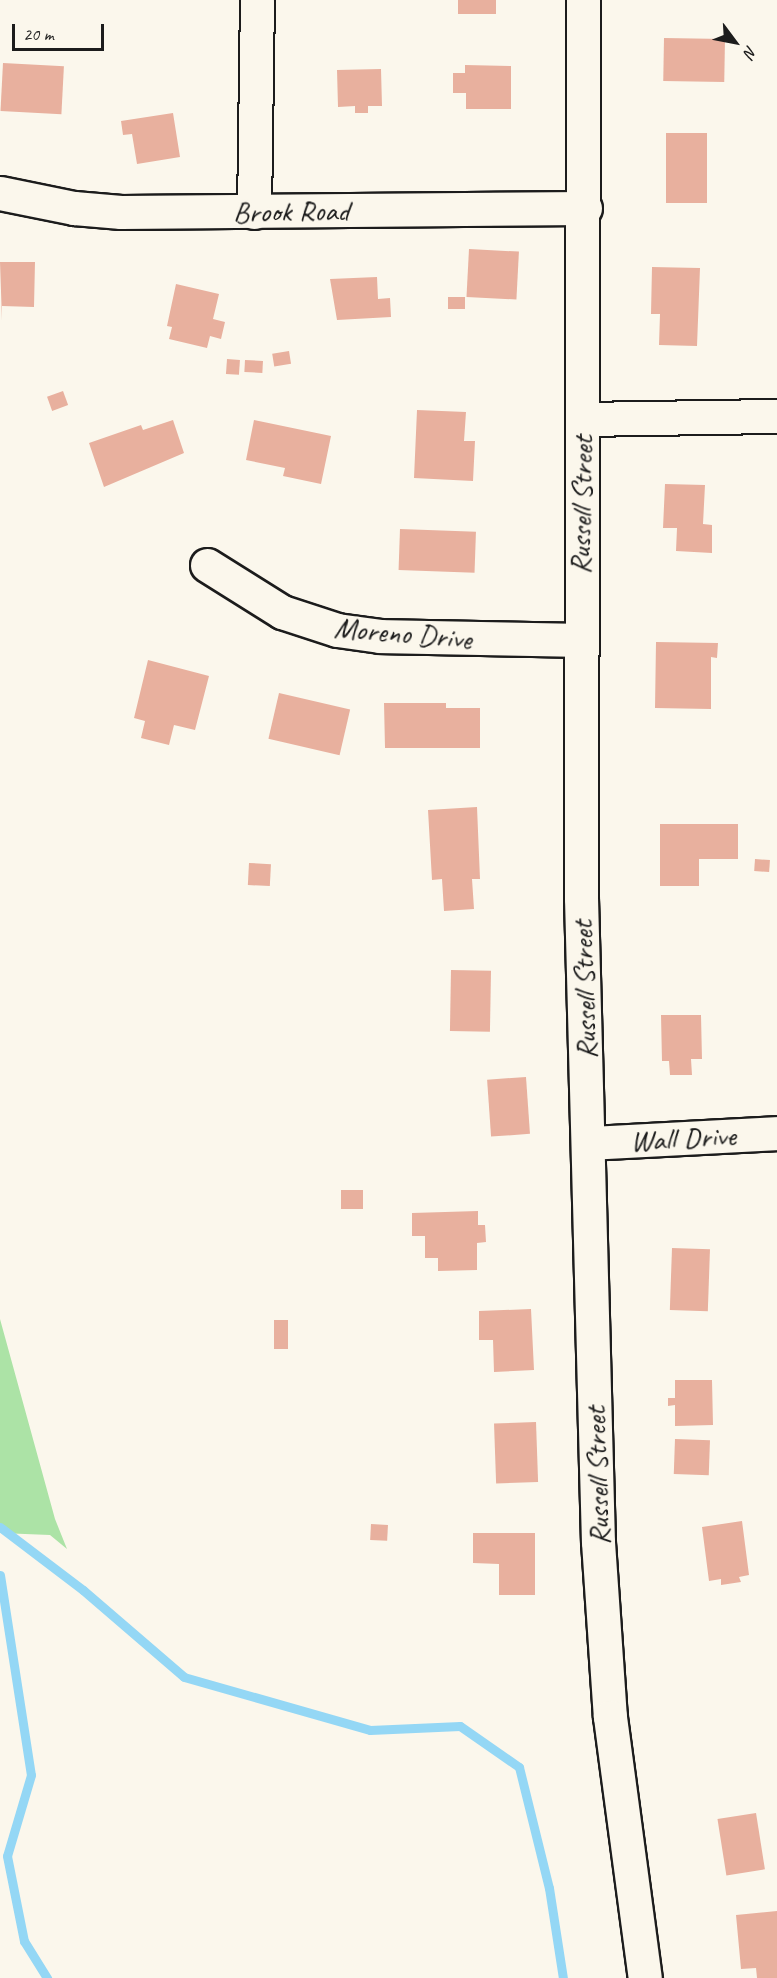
<!DOCTYPE html>
<style>
body{margin:0}
#map{position:relative;width:777px;height:1978px;overflow:hidden;background:#fbf7ec;font-family:Caveat,sans-serif}
div>[style]{position:absolute}
[style*='--x']{left:calc(var(--x)*1px);top:calc(var(--y)*1px);width:calc(var(--w)*1px);rotate:calc(var(--a)*1deg)}
.green>*{inset:0;background:#ace3a6}
.stream>*{height:9px;margin:-4.5px;padding:0 4.5px;transform-origin:4.5px;border-radius:4.5px;background:#94d7f5}
.building>*{inset:0;background:#e8b09e;transform-origin:0 0}
.roads{filter:drop-shadow(2px 0 #1c1c1c) drop-shadow(-2px 0 #1c1c1c) drop-shadow(0 2px #1c1c1c) drop-shadow(0 -2px #1c1c1c)}
.minor>*{height:33px;margin:-16.5px;padding:0 16.5px;transform-origin:16.5px;border-radius:16.5px;background:#fbf7ec}
.tertiary>*{height:33px;margin:-16.5px;padding:0 16.5px;transform-origin:16.5px;border-radius:16.5px;background:#fbf7ec}
span{translate:-50% -50%;white-space:nowrap;text-align:center;line-height:1.15;-webkit-text-stroke:4.5px #fbf7ec;paint-order:stroke}
.street-label{font-size:30px;color:#1c1c1c}
.north{position:absolute;left:705px;top:12px;width:60px;height:60px;-webkit-text-stroke:4px #fbf7ec;paint-order:stroke;rotate:122deg;font-size:16px;font-weight:700;line-height:24px;text-align:center;color:#1c1c1c}
.north::after{content:'';display:block;margin:auto;width:21px;height:27px;background:#1c1c1c;clip-path:polygon(50% 0,100% 100%,50% 72%,0 100%)}
.scale{position:absolute;left:12px;top:24px;width:92px;height:27px;box-sizing:border-box;border:3px solid #1c1c1c;border-top:0;padding-left:8px;font-size:18px;line-height:21px;white-space:nowrap;color:#1c1c1c;-webkit-text-stroke:4px #fbf7ec;paint-order:stroke}
</style>
<div id="map">
<div class="green">
<i style="clip-path:polygon(0 1319px,55px 1519px,67px 1549px,50px 1535px,0 1533px)"></i>
</div>
<div class="stream">
<i style="--x:0;--y:1527;--w:104;--a:37.2"></i>
<i style="--x:83;--y:1590;--w:133;--a:40.7"></i>
<i style="--x:184;--y:1677;--w:193;--a:15.9"></i>
<i style="--x:370;--y:1730;--w:90;--a:-2.5"></i>
<i style="--x:460;--y:1726;--w:72;--a:34.8"></i>
<i style="--x:519;--y:1767;--w:125;--a:76.1"></i>
<i style="--x:549;--y:1888;--w:91;--a:81.2"></i>
<i style="--x:0;--y:1575;--w:202;--a:81.2"></i>
<i style="--x:31;--y:1775;--w:84;--a:106.5"></i>
<i style="--x:7;--y:1856;--w:87;--a:78.7"></i>
<i style="--x:24;--y:1941;--w:44;--a:58.1"></i>
</div>
<div class="building">
<i style="left:458px;top:0;width:38px;height:14px"></i>
<i style="left:664px;top:38px;width:61px;height:43px;rotate:1deg"></i>
<i style="left:3px;top:63px;width:61px;height:48px;rotate:3deg"></i>
<i style="clip-path:polygon(465px 65px,511px 66px,511px 109px,466px 109px,466px 93px,453px 93px,453px 73px,465px 73px)"></i>
<i style="clip-path:polygon(381px 69px,382px 106px,368px 106px,368px 113px,355px 113px,355px 106px,338px 107px,337px 70px)"></i>
<i style="clip-path:polygon(173px 113px,180px 157px,137px 164px,132px 134px,123px 135px,121px 121px)"></i>
<i style="left:666px;top:133px;width:41px;height:70px"></i>
<i style="left:469px;top:249px;width:50px;height:48px;rotate:3deg"></i>
<i style="clip-path:polygon(0 262px,35px 262px,34px 307px,2px 306px,2px 321px)"></i>
<i style="clip-path:polygon(652px 267px,700px 268px,697px 346px,659px 345px,660px 314px,651px 314px)"></i>
<i style="clip-path:polygon(377px 277px,378px 299px,390px 298px,391px 317px,337px 320px,330px 279px)"></i>
<i style="clip-path:polygon(176px 284px,219px 294px,213px 319px,225px 322px,221px 339px,210px 336px,207px 348px,169px 339px,172px 327px,167px 326px)"></i>
<i style="left:448px;top:297px;width:17px;height:12px"></i>
<i style="left:289px;top:351px;width:13px;height:17px;rotate:81deg"></i>
<i style="left:227px;top:359px;width:13px;height:15px;rotate:4deg"></i>
<i style="left:245px;top:360px;width:18px;height:12px;rotate:3deg"></i>
<i style="left:63px;top:391px;width:15px;height:17px;rotate:70deg"></i>
<i style="clip-path:polygon(417px 410px,466px 412px,464px 441px,475px 441px,473px 481px,414px 478px)"></i>
<i style="clip-path:polygon(173px 420px,184px 453px,104px 487px,89px 443px,141px 425px,143px 430px)"></i>
<i style="clip-path:polygon(254px 420px,331px 436px,321px 484px,283px 476px,285px 468px,246px 460px)"></i>
<i style="clip-path:polygon(665px 484px,705px 485px,703px 524px,712px 525px,712px 553px,676px 551px,677px 528px,663px 528px)"></i>
<i style="left:400px;top:529px;width:76px;height:41px;rotate:2deg"></i>
<i style="clip-path:polygon(656px 642px,718px 643px,717px 658px,711px 657px,711px 709px,655px 708px)"></i>
<i style="clip-path:polygon(148px 660px,209px 676px,195px 730px,174px 725px,169px 745px,141px 738px,145px 721px,134px 718px)"></i>
<i style="left:279px;top:693px;width:73px;height:47px;rotate:13deg"></i>
<i style="clip-path:polygon(384px 703px,446px 703px,446px 708px,480px 708px,480px 748px,385px 748px)"></i>
<i style="clip-path:polygon(477px 807px,480px 879px,472px 879px,474px 909px,444px 911px,442px 879px,432px 880px,428px 810px)"></i>
<i style="clip-path:polygon(660px 824px,738px 824px,738px 859px,699px 859px,699px 886px,660px 886px)"></i>
<i style="left:755px;top:859px;width:15px;height:12px;rotate:4deg"></i>
<i style="left:249px;top:863px;width:22px;height:22px;rotate:3deg"></i>
<i style="left:451px;top:970px;width:40px;height:61px;rotate:1deg"></i>
<i style="clip-path:polygon(661px 1015px,701px 1015px,702px 1059px,691px 1059px,692px 1075px,670px 1075px,669px 1061px,662px 1061px)"></i>
<i style="left:526px;top:1077px;width:57px;height:39px;rotate:86deg"></i>
<i style="left:341px;top:1190px;width:22px;height:19px"></i>
<i style="clip-path:polygon(478px 1211px,478px 1225px,485px 1225px,486px 1242px,477px 1243px,477px 1270px,438px 1271px,438px 1258px,425px 1258px,425px 1236px,412px 1236px,412px 1213px)"></i>
<i style="left:672px;top:1248px;width:38px;height:62px;rotate:2deg"></i>
<i style="clip-path:polygon(531px 1309px,534px 1370px,494px 1372px,493px 1340px,479px 1340px,479px 1311px)"></i>
<i style="left:274px;top:1320px;width:14px;height:29px"></i>
<i style="clip-path:polygon(675px 1380px,712px 1380px,713px 1425px,675px 1426px,675px 1405px,668px 1406px,668px 1398px,675px 1398px)"></i>
<i style="left:536px;top:1422px;width:60px;height:42px;rotate:88deg"></i>
<i style="left:675px;top:1439px;width:35px;height:35px;rotate:2deg"></i>
<i style="clip-path:polygon(742px 1521px,749px 1575px,739px 1577px,741px 1582px,721px 1585px,721px 1579px,709px 1581px,702px 1527px)"></i>
<i style="left:371px;top:1524px;width:17px;height:16px;rotate:3deg"></i>
<i style="clip-path:polygon(473px 1533px,535px 1533px,535px 1595px,499px 1595px,499px 1564px,473px 1563px)"></i>
<i style="left:756px;top:1813px;width:57px;height:39px;rotate:81deg"></i>
<i style="clip-path:polygon(777px 1911px,777px 1978px,757px 1978px,756px 1968px,741px 1969px,736px 1915px)"></i>
</div>
<div class="roads">
<div class="minor">
<i style="--x:0;--y:193;--w:76;--a:11.5"></i>
<i style="--x:74;--y:208;--w:47;--a:4.9"></i>
<i style="--x:121;--y:212;--w:464;--a:-0.5"></i>
<i style="--x:254;--y:212;--w:212;--a:-89.2"></i>
<i style="--x:582;--y:419;--w:195;--a:-0.9"></i>
<i style="--x:207;--y:565;--w:89;--a:32.1"></i>
<i style="--x:282;--y:612;--w:58;--a:18.1"></i>
<i style="--x:337;--y:630;--w:43;--a:7.9"></i>
<i style="--x:380;--y:636;--w:200;--a:1.1"></i>
<i style="--x:589;--y:1143;--w:188;--a:-3"></i>
</div>
<div class="tertiary">
<i style="--x:583;--y:0;--w:898;--a:90.13"></i>
<i style="--x:581;--y:898;--w:644;--a:88.49"></i>
<i style="--x:598;--y:1542;--w:175;--a:86.1"></i>
<i style="--x:610;--y:1717;--w:263;--a:82.4"></i>
</div>
</div>
<div class="street-label">
<span style="left:291px;top:211px;rotate:-1deg">Brook Road</span>
<span style="left:581px;top:505px;rotate:-89deg">Russell Street</span>
<span style="left:403px;top:633px;rotate:5deg">Moreno Drive</span>
<span style="left:584px;top:990px;rotate:-92deg">Russell Street</span>
<span style="left:683px;top:1138px;rotate:-3deg">Wall Drive</span>
<span style="left:597px;top:1476px;rotate:-92deg">Russell Street</span>
</div>
<div class="north">N</div>
<div class="scale">20 m</div>
</div>
